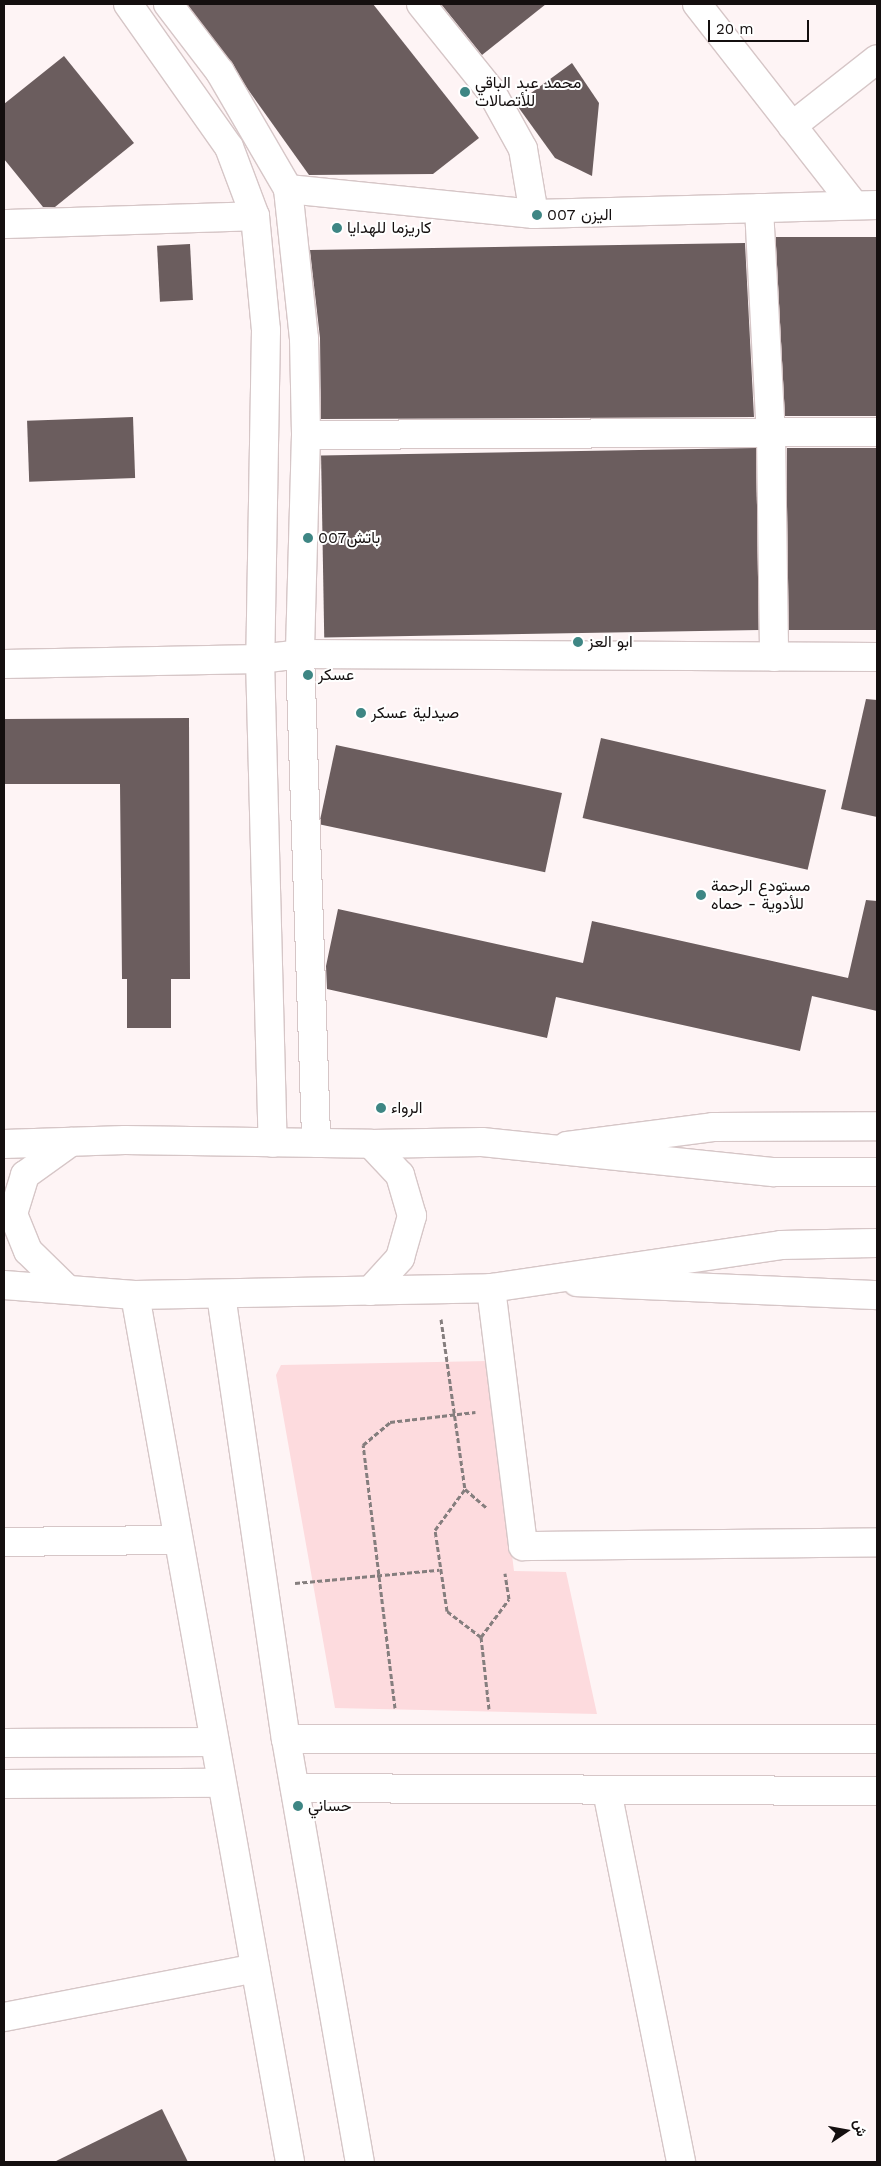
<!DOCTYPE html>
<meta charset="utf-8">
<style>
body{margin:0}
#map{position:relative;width:881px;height:2166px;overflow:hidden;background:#fef4f5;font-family:"Work Sans",Vazirmatn,sans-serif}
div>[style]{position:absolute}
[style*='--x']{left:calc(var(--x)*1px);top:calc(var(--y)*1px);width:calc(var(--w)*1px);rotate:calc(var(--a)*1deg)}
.green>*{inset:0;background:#fddbde}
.building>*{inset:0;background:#6b5d5e;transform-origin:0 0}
.path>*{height:3px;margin-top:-1.5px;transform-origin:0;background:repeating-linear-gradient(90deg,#857e7e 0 5px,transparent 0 7.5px)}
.roads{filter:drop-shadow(1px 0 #d6c6c7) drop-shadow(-1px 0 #d6c6c7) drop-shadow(0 1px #d6c6c7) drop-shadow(0 -1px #d6c6c7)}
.minor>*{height:28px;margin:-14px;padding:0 14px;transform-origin:14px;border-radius:14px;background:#fff}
.tertiary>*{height:28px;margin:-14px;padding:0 14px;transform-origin:14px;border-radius:14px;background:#fff}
.secondary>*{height:28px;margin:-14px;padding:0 14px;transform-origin:14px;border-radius:14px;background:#fff}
.primary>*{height:28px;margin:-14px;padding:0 14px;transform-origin:14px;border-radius:14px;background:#fff}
.dots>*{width:14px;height:14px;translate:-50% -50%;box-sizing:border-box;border:2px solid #fff;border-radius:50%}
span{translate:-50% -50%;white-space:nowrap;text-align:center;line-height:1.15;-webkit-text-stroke:4px #fff;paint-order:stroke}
.poi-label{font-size:16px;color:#140f0f}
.left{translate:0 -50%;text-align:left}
.frame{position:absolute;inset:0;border:5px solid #140f0f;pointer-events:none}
.north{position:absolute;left:821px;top:2106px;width:50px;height:50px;-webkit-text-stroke:4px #fff;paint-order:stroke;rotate:78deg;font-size:14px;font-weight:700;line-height:20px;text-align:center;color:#140f0f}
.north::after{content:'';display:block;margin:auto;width:18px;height:22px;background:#140f0f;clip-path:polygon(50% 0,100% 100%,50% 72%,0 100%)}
.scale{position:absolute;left:708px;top:20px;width:101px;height:22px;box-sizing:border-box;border:2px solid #140f0f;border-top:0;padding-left:6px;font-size:15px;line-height:18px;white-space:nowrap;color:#140f0f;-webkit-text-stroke:4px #fff;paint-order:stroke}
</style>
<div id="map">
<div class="green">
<i style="clip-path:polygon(488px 1361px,514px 1571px,566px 1572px,597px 1714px,335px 1708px,276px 1375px,281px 1365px)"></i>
</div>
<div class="building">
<i style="clip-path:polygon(187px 4px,373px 4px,479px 138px,433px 174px,309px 175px)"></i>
<i style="clip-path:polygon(441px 4px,546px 4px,482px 55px)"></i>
<i style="clip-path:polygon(64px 56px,134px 143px,55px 207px,43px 207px,4px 159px,4px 104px)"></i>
<i style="clip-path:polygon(572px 63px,599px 103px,592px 176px,555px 158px,516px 104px)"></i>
<i style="left:877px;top:237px;width:179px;height:101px;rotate:90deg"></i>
<i style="clip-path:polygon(745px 243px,754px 417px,321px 419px,320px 338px,310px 250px)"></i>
<i style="left:190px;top:244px;width:56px;height:33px;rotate:87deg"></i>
<i style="left:133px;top:417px;width:61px;height:106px;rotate:88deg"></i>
<i style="left:756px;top:448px;width:182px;height:435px;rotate:89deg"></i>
<i style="left:787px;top:448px;width:90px;height:182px"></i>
<i style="clip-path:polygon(866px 699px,877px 700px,877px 817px,841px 809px)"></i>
<i style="clip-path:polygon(189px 718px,190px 979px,171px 979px,171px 1028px,127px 1028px,127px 979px,122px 979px,120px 784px,4px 784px,4px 719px)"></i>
<i style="left:601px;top:738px;width:231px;height:82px;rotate:13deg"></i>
<i style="left:336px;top:745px;width:231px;height:81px;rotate:12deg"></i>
<i style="clip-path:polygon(866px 900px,877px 901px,877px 1011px,812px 996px,800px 1051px,556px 997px,547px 1038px,327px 989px,326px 966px,338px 909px,583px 963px,592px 921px,848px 978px)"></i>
<i style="clip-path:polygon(162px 2109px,188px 2162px,54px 2162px)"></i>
</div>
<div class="path">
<i style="--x:441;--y:1319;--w:172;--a:82"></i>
<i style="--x:295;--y:1583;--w:145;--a:-5.2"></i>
<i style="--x:481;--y:1637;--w:43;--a:-142.6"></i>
<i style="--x:447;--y:1611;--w:82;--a:-98.4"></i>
<i style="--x:435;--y:1530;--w:51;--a:-53.8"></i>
<i style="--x:465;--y:1489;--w:28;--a:41"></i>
<i style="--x:395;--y:1708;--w:265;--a:-96.9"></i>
<i style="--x:363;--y:1445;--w:35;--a:-40"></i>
<i style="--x:390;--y:1422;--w:86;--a:-6.7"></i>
<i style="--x:489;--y:1709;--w:72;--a:-96.3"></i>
<i style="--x:481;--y:1637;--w:47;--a:-53.6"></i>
<i style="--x:509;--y:1599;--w:26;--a:-99"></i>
</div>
<div class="roads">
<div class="minor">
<i style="--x:421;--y:4;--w:112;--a:51.2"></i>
<i style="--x:491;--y:91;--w:66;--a:61.1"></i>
<i style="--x:523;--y:149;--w:66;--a:80.4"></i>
<i style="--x:697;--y:4;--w:255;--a:52"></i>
<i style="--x:792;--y:126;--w:108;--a:-38.2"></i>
<i style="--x:288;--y:189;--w:247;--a:5.8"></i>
<i style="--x:534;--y:214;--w:343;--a:-1.5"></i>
<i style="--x:759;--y:208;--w:226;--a:87"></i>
<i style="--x:771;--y:434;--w:223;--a:89.2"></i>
<i style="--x:4;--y:224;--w:251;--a:-1.8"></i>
<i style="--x:306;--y:435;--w:571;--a:-0.3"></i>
<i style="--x:4;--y:664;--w:256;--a:-1.1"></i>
<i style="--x:260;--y:659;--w:40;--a:-7.1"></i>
<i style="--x:300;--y:654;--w:577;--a:0.3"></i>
<i style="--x:491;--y:1288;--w:260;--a:82.9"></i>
<i style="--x:523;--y:1546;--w:354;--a:-0.6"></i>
<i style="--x:4;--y:1542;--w:173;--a:-0.7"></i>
<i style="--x:4;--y:1743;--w:209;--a:-0.3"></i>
<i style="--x:4;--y:1784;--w:217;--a:-0.3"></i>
<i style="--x:607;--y:1791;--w:378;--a:78.7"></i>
<i style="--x:4;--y:2017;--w:256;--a:-11"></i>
</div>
<div class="tertiary">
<i style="--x:286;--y:1739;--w:591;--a:0"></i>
<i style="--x:295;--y:1788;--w:582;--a:0.3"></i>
</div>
<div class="secondary">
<i style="--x:128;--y:4;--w:175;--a:54.8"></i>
<i style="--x:229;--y:147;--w:74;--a:69.4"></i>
<i style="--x:255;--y:216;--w:115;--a:84.5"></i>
<i style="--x:266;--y:330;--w:329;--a:91"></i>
<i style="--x:260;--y:659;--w:484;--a:88.5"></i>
<i style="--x:168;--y:4;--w:86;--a:52.6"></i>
<i style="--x:220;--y:72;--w:135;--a:59.8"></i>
<i style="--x:288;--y:189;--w:150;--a:83.9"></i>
<i style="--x:304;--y:338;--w:97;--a:88.8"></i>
<i style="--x:306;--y:435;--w:219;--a:91.6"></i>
<i style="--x:300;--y:654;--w:489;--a:88.1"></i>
<i style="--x:567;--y:1146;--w:147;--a:-7.4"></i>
<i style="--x:713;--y:1127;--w:164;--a:-0.3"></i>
<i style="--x:577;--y:1282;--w:300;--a:2.5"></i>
</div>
<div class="primary">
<i style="--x:4;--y:1144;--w:121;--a:-1.9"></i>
<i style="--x:125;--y:1140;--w:246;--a:0.9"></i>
<i style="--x:371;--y:1144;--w:111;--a:-1"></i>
<i style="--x:482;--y:1142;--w:294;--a:5.9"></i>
<i style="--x:774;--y:1172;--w:103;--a:0"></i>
<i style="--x:4;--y:1285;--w:131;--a:4.4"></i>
<i style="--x:135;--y:1295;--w:356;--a:-1.1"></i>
<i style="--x:491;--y:1288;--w:293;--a:-8.4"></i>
<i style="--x:781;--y:1245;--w:96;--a:-1.2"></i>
<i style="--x:67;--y:1289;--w:54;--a:-135.7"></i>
<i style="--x:28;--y:1251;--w:40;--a:-112"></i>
<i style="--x:13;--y:1214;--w:41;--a:-72.9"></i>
<i style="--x:25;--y:1175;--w:57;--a:-35.7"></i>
<i style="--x:370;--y:1291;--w:45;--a:-47.7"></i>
<i style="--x:400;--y:1258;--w:44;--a:-74.1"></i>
<i style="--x:412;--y:1216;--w:43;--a:-106.3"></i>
<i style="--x:400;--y:1175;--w:42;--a:-133.1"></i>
<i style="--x:135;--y:1295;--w:881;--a:79.86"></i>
<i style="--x:221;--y:1295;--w:449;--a:81.7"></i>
<i style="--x:286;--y:1739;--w:429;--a:80.1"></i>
</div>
</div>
<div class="dots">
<i style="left:465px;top:92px;background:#3e8684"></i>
<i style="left:537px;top:215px;background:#3e8684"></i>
<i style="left:337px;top:228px;background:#3e8684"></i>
<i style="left:308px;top:538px;background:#3e8684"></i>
<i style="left:578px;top:642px;background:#3e8684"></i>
<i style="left:308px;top:675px;background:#3e8684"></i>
<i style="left:361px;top:713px;background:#3e8684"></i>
<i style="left:701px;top:895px;background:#3e8684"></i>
<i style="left:381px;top:1108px;background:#3e8684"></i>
<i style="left:298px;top:1806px;background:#3e8684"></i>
</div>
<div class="poi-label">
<span class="left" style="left:475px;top:92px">محمد عبد الباقي<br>للأتصالات</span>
<span class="left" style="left:547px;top:215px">اليزن 007</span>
<span class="left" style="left:347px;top:228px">كاريزما للهدايا</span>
<span class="left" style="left:318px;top:538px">باتش007</span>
<span class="left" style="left:588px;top:642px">ابو العز</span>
<span class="left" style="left:318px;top:675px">عسكر</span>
<span class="left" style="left:371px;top:713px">صيدلية عسكر</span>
<span class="left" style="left:711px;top:895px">مستودع الرحمة<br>للأدوية - حماه</span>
<span class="left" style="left:391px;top:1108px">الرواء</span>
<span class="left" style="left:308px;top:1806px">حساني</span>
</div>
<div class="frame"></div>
<div class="north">ش</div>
<div class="scale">20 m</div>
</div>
